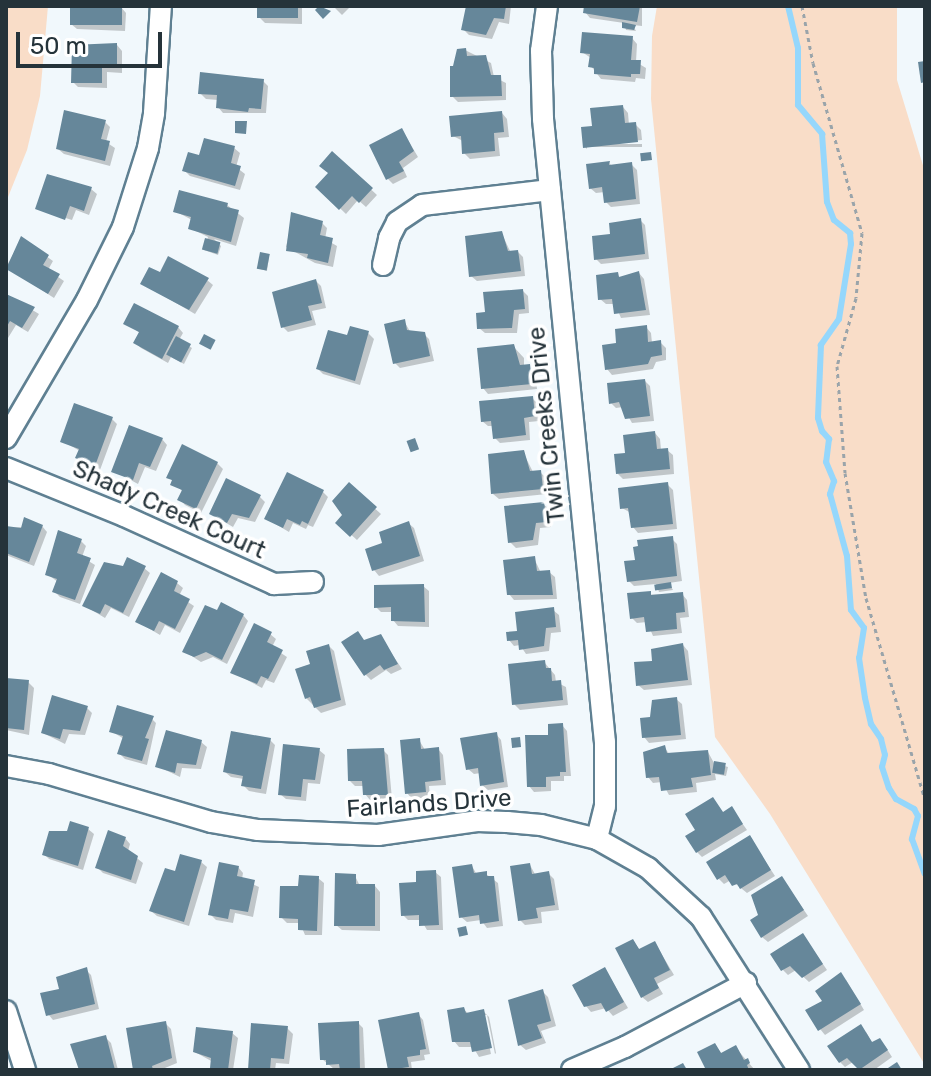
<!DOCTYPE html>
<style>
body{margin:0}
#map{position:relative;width:931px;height:1076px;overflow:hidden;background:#f1f8fc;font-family:Rubik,sans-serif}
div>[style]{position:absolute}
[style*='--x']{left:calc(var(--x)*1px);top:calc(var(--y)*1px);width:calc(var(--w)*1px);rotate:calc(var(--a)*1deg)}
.green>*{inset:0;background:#f9ddc8}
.shadow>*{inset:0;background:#0003;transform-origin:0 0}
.stream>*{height:6px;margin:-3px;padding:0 3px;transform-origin:3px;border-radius:3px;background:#95d7fc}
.building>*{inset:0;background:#66879a;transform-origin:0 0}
.path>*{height:3px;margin-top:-1.5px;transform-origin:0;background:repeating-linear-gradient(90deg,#9aa4aa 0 4px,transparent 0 8px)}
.roads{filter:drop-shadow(2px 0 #5f8092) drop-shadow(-2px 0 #5f8092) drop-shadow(0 2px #5f8092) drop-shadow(0 -2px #5f8092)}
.street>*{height:20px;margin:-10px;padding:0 10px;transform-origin:10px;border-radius:10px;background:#fff}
span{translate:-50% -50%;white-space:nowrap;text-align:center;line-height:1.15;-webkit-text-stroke:7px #fff;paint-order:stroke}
.street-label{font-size:24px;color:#25333a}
.frame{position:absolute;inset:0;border:8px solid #25333a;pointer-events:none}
.scale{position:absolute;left:16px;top:32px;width:146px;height:36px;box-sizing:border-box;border:4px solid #25333a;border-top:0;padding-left:10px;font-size:24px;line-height:28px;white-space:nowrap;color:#25333a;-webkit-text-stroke:6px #fff;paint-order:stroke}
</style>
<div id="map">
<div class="green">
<i style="clip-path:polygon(6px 6px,48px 6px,40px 96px,27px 150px,6px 202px)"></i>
<i style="clip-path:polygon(657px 6px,897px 6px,897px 80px,925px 172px,925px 1065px,770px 814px,715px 737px,651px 99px,652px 36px)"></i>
</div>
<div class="shadow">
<i style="clip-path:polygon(72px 6px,121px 7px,126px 13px,125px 31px,77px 29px,71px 24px)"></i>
<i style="clip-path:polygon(259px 6px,302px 6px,302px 24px,265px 23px,259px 17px)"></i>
<i style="clip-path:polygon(333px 6px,351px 6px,342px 15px)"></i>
<i style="clip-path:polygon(468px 6px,511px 6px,509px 24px,499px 22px,492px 39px,469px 35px,464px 30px)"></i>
<i style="clip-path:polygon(586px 6px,642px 6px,642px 26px,633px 25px,636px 31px,626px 30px,624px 23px,590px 18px,585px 12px)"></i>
<i style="clip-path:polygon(632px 38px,637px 44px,636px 62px,646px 68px,645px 79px,636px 78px,635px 82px,601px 79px,591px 66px,591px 58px,582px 52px)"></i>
<i style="clip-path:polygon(117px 45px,122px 51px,122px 73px,107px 72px,107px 88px,78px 87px,73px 82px)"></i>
<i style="clip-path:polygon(465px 50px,491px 63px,494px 77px,506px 83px,506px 100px,458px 102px,452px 96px)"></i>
<i style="clip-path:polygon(263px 81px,268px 86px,266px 113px,223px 113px,218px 107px,218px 100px,206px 99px,200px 93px)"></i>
<i style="clip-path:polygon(623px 107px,628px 113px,629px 125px,635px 124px,641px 130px,642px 140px,587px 145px,587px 149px,585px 147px,594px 128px)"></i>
<i style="clip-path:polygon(502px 113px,507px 119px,509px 137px,498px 138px,500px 156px,470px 159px,464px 153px,463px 141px,453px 136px)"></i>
<i style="clip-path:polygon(105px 122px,110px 127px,106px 142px,115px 148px,110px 166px,64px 154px,58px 149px)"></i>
<i style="clip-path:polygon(402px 130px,418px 157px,403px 168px,407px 177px,393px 184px,388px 179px)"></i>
<i style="left:642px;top:144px;width:3px;height:55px;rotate:90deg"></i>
<i style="clip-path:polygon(234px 148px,240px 153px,236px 167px,245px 174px,240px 190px,190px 176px,185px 171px,200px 158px)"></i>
<i style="clip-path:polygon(333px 154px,377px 195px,366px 207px,358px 200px,346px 214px,318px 187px,330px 173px)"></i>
<i style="clip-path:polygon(609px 163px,613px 167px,631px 164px,637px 170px,640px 204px,611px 207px,606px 202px,605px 192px,596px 193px,590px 188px)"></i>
<i style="clip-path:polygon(91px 189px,97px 194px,89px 215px,76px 210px,72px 220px,37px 209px)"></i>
<i style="clip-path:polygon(227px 205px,244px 218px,236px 246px,214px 239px,221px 246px,218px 255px,204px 250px,208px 237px,190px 228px,192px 220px,175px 211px)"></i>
<i style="clip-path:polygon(293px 215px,322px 223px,327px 228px,325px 239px,337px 246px,333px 267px,315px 263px,286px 247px)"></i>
<i style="clip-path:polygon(640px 220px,645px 225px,649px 259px,601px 264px,596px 259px,613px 236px)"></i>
<i style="clip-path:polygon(502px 234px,511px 253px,518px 252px,523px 257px,525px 276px,477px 281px,471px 276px)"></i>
<i style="clip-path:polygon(22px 239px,53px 261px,48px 270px,64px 281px,54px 298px,6px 267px)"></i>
<i style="clip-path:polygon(269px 256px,267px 271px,260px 269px,258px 267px)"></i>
<i style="clip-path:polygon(639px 273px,644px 279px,650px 315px,621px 318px,615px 304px,606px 304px,600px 299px,617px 275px,621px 278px)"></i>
<i style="clip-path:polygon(161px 274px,207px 280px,213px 285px,195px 314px,143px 284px)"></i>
<i style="clip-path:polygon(316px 281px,321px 286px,326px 308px,312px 311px,316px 325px,288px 332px,283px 327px)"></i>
<i style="clip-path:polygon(523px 291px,528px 296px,529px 313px,519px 314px,517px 333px,485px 333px,479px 328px,487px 314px)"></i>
<i style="clip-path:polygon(6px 294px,39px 314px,28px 332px,16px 325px,8px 338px)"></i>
<i style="clip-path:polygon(404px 321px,411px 333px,424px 334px,429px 339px,434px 361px,400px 368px,395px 363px)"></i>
<i style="clip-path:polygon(126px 323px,178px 327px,183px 333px,179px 340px,192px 348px,184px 364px,171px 357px,168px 363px,141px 348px,136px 343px,140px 333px)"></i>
<i style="clip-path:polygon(646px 327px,651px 333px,652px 343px,660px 342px,666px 348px,666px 360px,656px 362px,653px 369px,612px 375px,607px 369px,619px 345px)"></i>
<i style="clip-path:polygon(368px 333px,374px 339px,360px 385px,323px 374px,318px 369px,349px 338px)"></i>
<i style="clip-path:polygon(513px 346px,524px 358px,524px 367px,535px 371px,537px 389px,488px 394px,483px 388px)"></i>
<i style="clip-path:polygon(645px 381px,650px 386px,654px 421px,632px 423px,623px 407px,616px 408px,611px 403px)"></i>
<i style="clip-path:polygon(532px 398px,537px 403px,539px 421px,529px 422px,530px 440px,500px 443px,495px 438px,494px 426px,488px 426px,482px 421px)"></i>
<i style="clip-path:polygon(112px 419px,117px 424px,100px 470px,83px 463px,77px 458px,80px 451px,62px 441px)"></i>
<i style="clip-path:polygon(655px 433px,660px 439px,661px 450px,667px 450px,673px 455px,674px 474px,623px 479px,618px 474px,627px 454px)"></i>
<i style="clip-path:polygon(162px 439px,167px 445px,156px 471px,145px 467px,138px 484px,114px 471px)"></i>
<i style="clip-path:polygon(523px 452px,533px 472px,540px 472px,545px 477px,547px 494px,499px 499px,493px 494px)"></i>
<i style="clip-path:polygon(217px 463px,223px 469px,201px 513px,185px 505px,180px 499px,183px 492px,169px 477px)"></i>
<i style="clip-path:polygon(667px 484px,673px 490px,677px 529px,638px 533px,633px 527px,631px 513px,622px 508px)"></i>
<i style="clip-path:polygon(349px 485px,381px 514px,357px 540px,338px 523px,345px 515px)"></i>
<i style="clip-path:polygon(323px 492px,328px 497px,313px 527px,308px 525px,306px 529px,293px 523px,289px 532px,267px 519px)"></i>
<i style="clip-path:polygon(260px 497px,265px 502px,255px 522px,238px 518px,233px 527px,211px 514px)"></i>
<i style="clip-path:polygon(543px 504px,549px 509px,551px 527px,540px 528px,538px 545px,516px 548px,510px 542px)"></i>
<i style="clip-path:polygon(408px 523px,414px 528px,424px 561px,379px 576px,374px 570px,385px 544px)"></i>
<i style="clip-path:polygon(42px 526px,47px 532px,34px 566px,6px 555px,6px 528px)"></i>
<i style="clip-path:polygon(672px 539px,677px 544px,682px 581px,669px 583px,673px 590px,659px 592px,656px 584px,634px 586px,629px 581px,637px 562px)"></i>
<i style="clip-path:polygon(81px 541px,86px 546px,82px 557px,95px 565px,80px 604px,60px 597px,54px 591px,58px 582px,47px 574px)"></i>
<i style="clip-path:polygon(534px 558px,541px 573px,549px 572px,555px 577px,557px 599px,514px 600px,509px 594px)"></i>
<i style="clip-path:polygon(144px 568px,150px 573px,129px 617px,111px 608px,105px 618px,85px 606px)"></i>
<i style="clip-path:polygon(162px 575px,177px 583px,183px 588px,179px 596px,194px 606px,180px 633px,165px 625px,160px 635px,138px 622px)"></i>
<i style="clip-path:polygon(423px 586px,429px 591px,429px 627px,398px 626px,393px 620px,393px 612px,381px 612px,376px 607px)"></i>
<i style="clip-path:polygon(682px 594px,687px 600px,689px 617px,680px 618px,682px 633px,653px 636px,647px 622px,637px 623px,632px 618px,630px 595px)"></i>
<i style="clip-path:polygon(553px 610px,559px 615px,561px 632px,551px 633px,549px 651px,526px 654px,520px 645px,514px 646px,509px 640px)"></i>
<i style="clip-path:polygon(243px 615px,248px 621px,227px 664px,213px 657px,201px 662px,184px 651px)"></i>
<i style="clip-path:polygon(270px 634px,276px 639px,272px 647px,287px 657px,274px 683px,266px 680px,262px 688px,232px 672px)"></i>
<i style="clip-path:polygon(380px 636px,402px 669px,391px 674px,386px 670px,371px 680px,366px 675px,365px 642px)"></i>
<i style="clip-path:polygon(683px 645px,688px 651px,692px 685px,644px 690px,638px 685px,654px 663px)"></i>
<i style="clip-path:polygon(329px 646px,334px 651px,346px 705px,321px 713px,306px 698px,313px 666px)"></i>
<i style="clip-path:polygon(544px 662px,555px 675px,556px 682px,566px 687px,568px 705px,520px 710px,514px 704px)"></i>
<i style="clip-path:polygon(6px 680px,28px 682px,34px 688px,29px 735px,6px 730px)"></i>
<i style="clip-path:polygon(676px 699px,682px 704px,686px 739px,649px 743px,644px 737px,652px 719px)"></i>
<i style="clip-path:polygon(87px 708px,92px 713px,85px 735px,69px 734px,65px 744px,43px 733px)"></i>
<i style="clip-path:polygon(151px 718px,156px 723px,147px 765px,125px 759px,120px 754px,124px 739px,111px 731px)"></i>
<i style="clip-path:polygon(562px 725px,567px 731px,571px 776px,564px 776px,564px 781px,551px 781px,551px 791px,534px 792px,529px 786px,550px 737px)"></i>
<i style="clip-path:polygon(496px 734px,501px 740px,508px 787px,488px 790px,482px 785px,481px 773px,474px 774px,468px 769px)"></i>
<i style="clip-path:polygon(270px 740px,275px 745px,266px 794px,249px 791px,243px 785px,244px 779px,231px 777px,225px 772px)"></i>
<i style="clip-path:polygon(419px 740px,425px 750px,438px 749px,443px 755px,446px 785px,429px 786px,430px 797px,412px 799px,407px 793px)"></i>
<i style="clip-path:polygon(201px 742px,207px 747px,201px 769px,182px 768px,180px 777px,157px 766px)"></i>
<i style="clip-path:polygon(664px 747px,670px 755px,708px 752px,714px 763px,728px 767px,726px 776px,715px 774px,716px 780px,696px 783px,697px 792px,669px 795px,662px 782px,653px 783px,648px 777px)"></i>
<i style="clip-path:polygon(319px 750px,325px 755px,320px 784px,308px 783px,306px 801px,286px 799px,280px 794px)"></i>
<i style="clip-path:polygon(383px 750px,388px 755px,392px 799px,370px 800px,365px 794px,364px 786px,355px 786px,350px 781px)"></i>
<i style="clip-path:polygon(713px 799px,724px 814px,732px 809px,747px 830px,702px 857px,697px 852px,697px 831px)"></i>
<i style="clip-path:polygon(88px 829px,94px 834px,83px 870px,49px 859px,44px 854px,68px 833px)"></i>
<i style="clip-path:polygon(125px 838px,130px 844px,128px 851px,143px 863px,136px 884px,103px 873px,98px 868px)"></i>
<i style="clip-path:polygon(750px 838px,775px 876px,747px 893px,731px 880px,724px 884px,719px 879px)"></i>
<i style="clip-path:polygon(201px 862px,207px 867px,189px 926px,157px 916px,151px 911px,176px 874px)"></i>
<i style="clip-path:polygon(530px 865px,536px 876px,549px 874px,554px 879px,559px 910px,541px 912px,542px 923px,525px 925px,520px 920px)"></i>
<i style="clip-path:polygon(472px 866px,477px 875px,486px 874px,498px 883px,503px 926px,487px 928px,481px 920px,467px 922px,461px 917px)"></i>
<i style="clip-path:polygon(238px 867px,243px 873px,242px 879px,259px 887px,253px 917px,235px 913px,233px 923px,216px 920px,210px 914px)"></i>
<i style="clip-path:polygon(435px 872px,441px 877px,443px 930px,427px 930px,421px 920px,408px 920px,403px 915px,418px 884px)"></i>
<i style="clip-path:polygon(355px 876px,360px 886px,375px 886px,380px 892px,380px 931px,342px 930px,336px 925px)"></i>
<i style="clip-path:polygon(318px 878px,324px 883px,322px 935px,305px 935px,300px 923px,287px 923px,281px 917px,300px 888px)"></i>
<i style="clip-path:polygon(782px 878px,808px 916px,768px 942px,762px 937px,760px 916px)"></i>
<i style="clip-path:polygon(803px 935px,827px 970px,809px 982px,796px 970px,788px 975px,783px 970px)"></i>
<i style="clip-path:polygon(633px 941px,640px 950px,655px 943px,674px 975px,657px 984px,663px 994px,648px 1002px,642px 997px)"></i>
<i style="clip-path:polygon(605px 969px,628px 1008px,613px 1016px,606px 1008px,591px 1012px,586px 1006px)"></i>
<i style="clip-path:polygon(86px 970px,91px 975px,99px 1009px,53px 1020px,48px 1014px,61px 991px)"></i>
<i style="clip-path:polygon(846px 980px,864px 1010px,825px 1035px,820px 1029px,824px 1001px)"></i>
<i style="clip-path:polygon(542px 991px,548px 997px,556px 1026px,541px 1031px,546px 1043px,526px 1050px,520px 1045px)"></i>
<i style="clip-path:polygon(463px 1009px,469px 1014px,483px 1011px,487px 1015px,483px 1015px,491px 1054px,479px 1057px,473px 1047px,459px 1047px,454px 1041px)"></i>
<i style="clip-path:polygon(418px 1014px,423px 1020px,430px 1054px,424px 1055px,425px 1060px,411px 1062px,412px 1070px,390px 1070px,381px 1022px)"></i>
<i style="clip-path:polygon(487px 1015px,489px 1017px,496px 1053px,495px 1054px)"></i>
<i style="clip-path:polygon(165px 1023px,171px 1029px,177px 1063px,160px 1070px,135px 1070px)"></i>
<i style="clip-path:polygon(358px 1023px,363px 1028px,365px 1070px,334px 1069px,322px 1059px)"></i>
<i style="clip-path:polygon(287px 1028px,293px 1034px,289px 1064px,276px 1063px,275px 1070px,250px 1070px)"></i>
<i style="clip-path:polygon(866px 1032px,873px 1044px,885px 1046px,892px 1057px,874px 1070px,861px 1070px,853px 1062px,845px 1067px,840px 1062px)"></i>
<i style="clip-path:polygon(232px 1033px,238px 1038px,233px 1070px,215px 1070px,213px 1062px,195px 1052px)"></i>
<i style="clip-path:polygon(105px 1037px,111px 1043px,118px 1070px,81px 1070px)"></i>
<i style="clip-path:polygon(715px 1045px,722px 1054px,736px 1048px,754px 1069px,709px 1070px)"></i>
</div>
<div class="stream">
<i style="--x:788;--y:6;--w:43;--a:76.6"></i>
<i style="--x:798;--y:48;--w:57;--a:90"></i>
<i style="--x:798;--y:105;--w:38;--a:50"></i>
<i style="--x:822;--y:134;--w:68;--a:85.8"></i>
<i style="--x:827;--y:202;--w:19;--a:69"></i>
<i style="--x:834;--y:220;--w:21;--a:39"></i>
<i style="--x:850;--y:233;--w:11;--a:85"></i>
<i style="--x:851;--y:244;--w:76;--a:99.1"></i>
<i style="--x:839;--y:319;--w:32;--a:125"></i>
<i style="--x:821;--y:345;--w:73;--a:92.4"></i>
<i style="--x:818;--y:418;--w:14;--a:73"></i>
<i style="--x:822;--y:431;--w:11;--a:49"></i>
<i style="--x:829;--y:439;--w:23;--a:97"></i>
<i style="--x:826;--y:462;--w:21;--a:67"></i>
<i style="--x:834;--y:481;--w:14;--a:107"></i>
<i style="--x:830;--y:494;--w:64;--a:74.7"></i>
<i style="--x:847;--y:556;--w:54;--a:85.8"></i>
<i style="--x:851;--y:610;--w:22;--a:54"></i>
<i style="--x:864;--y:628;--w:30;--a:99"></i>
<i style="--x:859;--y:658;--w:40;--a:81.5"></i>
<i style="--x:865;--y:698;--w:27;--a:77"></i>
<i style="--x:871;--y:724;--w:18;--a:56"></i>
<i style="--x:881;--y:739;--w:16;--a:76"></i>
<i style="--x:885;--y:755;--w:12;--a:104"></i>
<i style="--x:882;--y:767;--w:22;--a:72"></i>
<i style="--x:889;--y:788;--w:13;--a:58"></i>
<i style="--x:896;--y:799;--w:21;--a:29"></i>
<i style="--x:914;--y:809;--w:8;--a:60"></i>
<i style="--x:918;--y:816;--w:24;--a:105"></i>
<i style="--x:912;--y:839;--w:37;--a:70"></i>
</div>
<div class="building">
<i style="left:70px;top:6px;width:52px;height:19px"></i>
<i style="left:257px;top:6px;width:41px;height:12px"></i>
<i style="clip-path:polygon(319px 6px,331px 11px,323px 19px,315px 10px)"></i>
<i style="clip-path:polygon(466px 6px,506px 6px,504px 19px,494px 18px,486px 35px,461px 30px)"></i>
<i style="clip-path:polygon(584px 6px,640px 6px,637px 22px,583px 13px)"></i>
<i style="clip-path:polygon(622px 22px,636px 25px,634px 30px,622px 28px)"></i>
<i style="clip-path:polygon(582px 32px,633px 36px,631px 60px,641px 60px,640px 74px,631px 74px,631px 77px,594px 74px,594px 68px,588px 67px,590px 54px,580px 53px)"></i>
<i style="clip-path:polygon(117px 43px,117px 68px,102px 68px,102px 83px,71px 83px,72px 45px)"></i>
<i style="clip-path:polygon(466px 48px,467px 56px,486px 55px,491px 75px,501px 75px,502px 96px,450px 97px,450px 66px,453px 66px,457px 49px)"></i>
<i style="clip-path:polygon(925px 61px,925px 82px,921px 83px,918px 62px)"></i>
<i style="clip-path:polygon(200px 72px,264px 79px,261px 109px,249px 108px,248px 112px,216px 108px,217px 95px,198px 94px)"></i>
<i style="clip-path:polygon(623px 105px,625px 123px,636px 122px,638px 142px,583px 148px,581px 127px,592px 126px,590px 108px)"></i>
<i style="clip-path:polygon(64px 110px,106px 120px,101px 139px,110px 141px,105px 161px,56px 149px)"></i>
<i style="clip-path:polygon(502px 111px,504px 132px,494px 133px,495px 151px,462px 154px,461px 136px,451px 137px,449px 116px)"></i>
<i style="clip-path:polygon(235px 121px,247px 121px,246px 134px,235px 133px)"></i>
<i style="clip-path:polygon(402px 128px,414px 151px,399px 162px,404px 171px,386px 180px,369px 145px)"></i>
<i style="clip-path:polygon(204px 138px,235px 146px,231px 163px,241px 166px,235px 186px,182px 171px,188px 152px,199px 155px)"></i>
<i style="clip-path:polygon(332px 151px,373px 188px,359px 203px,352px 196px,339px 210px,315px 187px,328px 173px,319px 166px)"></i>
<i style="left:651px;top:152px;width:8px;height:11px;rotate:83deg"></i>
<i style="clip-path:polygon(610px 161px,609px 165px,632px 162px,636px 199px,604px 203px,602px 187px,589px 189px,586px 164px)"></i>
<i style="clip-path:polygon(47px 174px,92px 187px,84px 211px,70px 206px,65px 220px,35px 209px)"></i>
<i style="clip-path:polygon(179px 190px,228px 203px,227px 207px,239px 210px,231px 242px,188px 229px,191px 217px,173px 212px)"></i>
<i style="clip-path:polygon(291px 212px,323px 221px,320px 235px,333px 238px,328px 263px,307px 258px,308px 254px,286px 251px)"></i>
<i style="clip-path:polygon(641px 218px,645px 254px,594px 260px,592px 236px,610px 234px,609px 223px)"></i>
<i style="clip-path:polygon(502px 231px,508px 251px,518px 250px,521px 271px,469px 277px,465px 236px)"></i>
<i style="clip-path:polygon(21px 236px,49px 255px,43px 265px,60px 274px,48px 294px,6px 269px)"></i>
<i style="left:205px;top:238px;width:16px;height:12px;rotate:15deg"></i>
<i style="left:260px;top:252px;width:10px;height:17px;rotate:11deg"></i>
<i style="clip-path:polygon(168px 256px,209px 278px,189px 310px,140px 284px,149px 267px,160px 272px)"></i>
<i style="clip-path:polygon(639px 271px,646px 310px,614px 314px,612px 299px,598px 300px,596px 275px,618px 272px,619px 277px)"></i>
<i style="clip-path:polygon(316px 279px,322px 303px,308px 306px,312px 320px,281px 328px,272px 292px)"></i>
<i style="clip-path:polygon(523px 289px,525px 309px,514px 310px,512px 328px,477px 329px,476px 313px,485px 312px,483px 292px)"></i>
<i style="clip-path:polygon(6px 294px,35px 307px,22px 328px,10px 321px,6px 328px)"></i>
<i style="clip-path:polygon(134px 303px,179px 326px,162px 359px,133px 343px,139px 332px,123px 324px)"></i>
<i style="clip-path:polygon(405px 319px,407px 330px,425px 332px,430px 356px,393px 364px,384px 324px)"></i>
<i style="clip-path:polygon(647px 325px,648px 342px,661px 340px,662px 355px,651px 357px,648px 364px,605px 370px,602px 345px,616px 343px,615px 329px)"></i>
<i style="clip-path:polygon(350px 326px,369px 331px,355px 381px,316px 369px,328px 330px,347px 335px)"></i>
<i style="left:204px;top:334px;width:13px;height:11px;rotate:27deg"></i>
<i style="left:176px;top:336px;width:17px;height:21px;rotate:28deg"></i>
<i style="clip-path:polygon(514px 344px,520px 365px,530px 364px,532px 384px,481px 389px,477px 348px)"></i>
<i style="clip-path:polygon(645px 379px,650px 416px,625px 419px,619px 402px,609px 404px,607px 383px)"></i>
<i style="clip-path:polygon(533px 396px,535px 416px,524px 418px,526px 435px,493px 439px,491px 421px,481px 422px,479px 401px)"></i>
<i style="clip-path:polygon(74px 403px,113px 417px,95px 466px,75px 458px,79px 449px,60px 442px)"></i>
<i style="clip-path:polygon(129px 425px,163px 438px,150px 467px,139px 463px,133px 480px,111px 472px)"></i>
<i style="clip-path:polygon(655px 431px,657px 449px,668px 448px,670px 469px,616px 474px,614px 454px,625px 453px,623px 435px)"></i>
<i style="left:415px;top:438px;width:12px;height:9px;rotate:70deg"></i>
<i style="clip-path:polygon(182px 444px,218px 462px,196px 509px,177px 500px,182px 490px,170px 485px,172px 480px,166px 478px)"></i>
<i style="clip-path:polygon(524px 450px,530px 471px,541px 470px,543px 489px,491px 494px,488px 454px)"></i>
<i style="clip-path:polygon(287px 472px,324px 490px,308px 524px,302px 521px,300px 525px,287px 519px,283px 528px,264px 519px)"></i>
<i style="clip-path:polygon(226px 478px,261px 495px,249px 518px,232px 514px,227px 523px,209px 514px)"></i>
<i style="clip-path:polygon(349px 482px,377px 507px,350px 537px,335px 523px,342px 515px,332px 501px)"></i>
<i style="clip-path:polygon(668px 482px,673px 524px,631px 528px,628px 508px,620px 509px,618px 488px)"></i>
<i style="clip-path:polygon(544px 502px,547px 522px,536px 523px,533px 540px,508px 543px,504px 506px)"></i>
<i style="clip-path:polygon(24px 517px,43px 525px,29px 562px,6px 553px,6px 526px,21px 528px)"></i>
<i style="clip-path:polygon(409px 521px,420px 556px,372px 571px,365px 549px,382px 543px,379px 532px)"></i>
<i style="clip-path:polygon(58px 530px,82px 539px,77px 553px,91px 558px,75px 600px,52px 592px,57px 579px,45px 575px)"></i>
<i style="clip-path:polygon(673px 536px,677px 576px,627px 582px,624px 561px,635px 560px,633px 547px,638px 546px,637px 540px)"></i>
<i style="clip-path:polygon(535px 556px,537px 571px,550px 570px,553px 595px,507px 595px,503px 560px)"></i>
<i style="clip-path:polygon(127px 557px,146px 566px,123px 613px,105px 604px,100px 614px,82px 606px,104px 562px,123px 566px)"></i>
<i style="clip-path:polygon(161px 572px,178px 581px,174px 591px,190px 599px,175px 629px,159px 621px,154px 631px,135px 622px)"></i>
<i style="left:671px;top:582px;width:6px;height:17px;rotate:81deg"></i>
<i style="clip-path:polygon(424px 584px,425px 622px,391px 621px,391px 607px,374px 608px,374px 585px)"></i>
<i style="clip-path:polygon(651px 591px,651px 595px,683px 592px,685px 612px,676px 613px,677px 629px,646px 632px,644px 617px,630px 619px,627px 593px)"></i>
<i style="clip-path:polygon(221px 602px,244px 614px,222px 660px,206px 652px,194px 657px,182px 652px,205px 605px,217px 610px)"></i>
<i style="clip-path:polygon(554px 607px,556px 627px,546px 628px,544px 646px,519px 650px,518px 640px,507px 641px,506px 632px,517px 631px,515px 612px)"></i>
<i style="clip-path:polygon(254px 623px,272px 632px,267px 642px,283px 650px,268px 679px,261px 676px,257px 684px,230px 673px)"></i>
<i style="clip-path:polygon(358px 631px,364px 640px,381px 634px,398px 664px,384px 670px,380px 665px,364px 676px,341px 642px)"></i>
<i style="clip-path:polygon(683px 643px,688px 680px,636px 686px,634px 662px,652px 661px,651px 649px)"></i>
<i style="clip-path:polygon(329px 644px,341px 700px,314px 708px,310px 697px,305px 699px,295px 669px,310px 664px,306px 651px)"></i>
<i style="clip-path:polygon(545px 660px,546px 668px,551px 668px,552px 681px,561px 680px,563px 700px,512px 705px,508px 664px)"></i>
<i style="clip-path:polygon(6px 678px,29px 680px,24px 730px,6px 728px)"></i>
<i style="clip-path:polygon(52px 695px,88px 706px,80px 731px,63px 729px,60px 739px,41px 733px)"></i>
<i style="clip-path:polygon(677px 697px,681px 735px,642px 738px,640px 718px,650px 717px,652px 700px)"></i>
<i style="clip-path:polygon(117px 705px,154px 716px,145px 738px,149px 739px,142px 761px,117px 754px,123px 736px,109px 732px)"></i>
<i style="clip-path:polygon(563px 723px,566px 772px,560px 772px,560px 776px,546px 777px,546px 787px,527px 787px,525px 735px,548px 735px,548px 724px)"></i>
<i style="clip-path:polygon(166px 730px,202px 740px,196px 765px,177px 763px,175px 773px,155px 767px)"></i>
<i style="clip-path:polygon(231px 731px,271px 738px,261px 789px,241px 786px,243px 776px,223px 772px)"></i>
<i style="clip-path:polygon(497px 732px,504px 782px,480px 786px,478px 768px,466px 770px,460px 738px)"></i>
<i style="left:520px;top:737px;width:10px;height:9px;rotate:84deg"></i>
<i style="clip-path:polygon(420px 738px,421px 749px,439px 747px,441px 780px,425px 782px,426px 792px,405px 794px,400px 740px)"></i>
<i style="clip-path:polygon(283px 744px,320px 748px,315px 780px,303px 779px,301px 797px,278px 795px)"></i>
<i style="clip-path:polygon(665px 745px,667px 753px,708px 750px,711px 775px,691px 778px,693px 787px,661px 791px,659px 777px,646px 778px,643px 752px)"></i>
<i style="clip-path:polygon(384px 748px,388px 795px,363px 795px,362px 781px,348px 781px,347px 749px)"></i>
<i style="left:714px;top:761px;width:12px;height:12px;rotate:9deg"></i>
<i style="clip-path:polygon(713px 797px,723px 812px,732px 806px,743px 824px,696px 853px,685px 836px,695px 830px,685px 814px)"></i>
<i style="clip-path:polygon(70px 821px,89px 827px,78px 866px,42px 855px,49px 831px,67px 831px)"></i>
<i style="clip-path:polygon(108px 830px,126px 837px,123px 846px,138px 856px,131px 880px,95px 868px)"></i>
<i style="clip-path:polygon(750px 835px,771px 870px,740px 889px,737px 884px,732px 886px,725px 875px,717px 880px,706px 862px)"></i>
<i style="clip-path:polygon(180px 854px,202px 860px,184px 922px,149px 911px,165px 868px,175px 871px)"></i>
<i style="clip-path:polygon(219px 862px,239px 866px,237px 876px,255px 880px,248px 912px,230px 909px,228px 919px,208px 915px)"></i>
<i style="clip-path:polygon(530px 863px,532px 874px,549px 871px,555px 905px,536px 908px,538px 918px,518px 921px,510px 866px)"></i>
<i style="clip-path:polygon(472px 864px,474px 873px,487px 871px,487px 876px,494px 876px,499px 921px,480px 924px,479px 915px,459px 918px,452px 867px)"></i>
<i style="clip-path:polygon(436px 870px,439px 925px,419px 926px,419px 915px,401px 916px,399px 883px,416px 882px,416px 871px)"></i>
<i style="clip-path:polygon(335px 873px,356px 874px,356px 884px,375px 884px,375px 926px,334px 926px)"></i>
<i style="clip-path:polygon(299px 875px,319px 876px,317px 931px,298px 930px,298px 919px,279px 918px,280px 886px,298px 886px)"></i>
<i style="clip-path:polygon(782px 876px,804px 910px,761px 938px,750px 920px,758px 915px,751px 895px)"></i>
<i style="left:466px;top:926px;width:9px;height:9px;rotate:77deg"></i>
<i style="clip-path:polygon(803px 933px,823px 964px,802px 978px,790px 966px,781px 971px,770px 954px)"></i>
<i style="clip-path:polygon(633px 939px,639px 949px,655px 941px,670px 970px,654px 978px,659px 988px,641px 998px,615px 948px)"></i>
<i style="clip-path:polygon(87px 967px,95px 1004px,46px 1016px,40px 993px,59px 989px,56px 977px)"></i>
<i style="clip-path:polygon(605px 967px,624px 1002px,606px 1012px,601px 1003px,584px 1007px,572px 985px)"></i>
<i style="clip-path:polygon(841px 972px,861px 1004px,818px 1031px,805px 1010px,822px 1001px,815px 991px)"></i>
<i style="clip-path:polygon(543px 989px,551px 1021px,537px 1025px,542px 1038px,518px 1046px,508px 1000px)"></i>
<i style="clip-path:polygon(464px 1007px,466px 1013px,484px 1009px,492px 1048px,472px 1052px,470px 1042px,452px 1042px,447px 1010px)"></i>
<i style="clip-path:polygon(419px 1012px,426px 1049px,420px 1050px,420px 1055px,407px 1057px,409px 1067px,388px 1070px,378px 1020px)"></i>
<i style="clip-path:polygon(166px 1021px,172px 1058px,152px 1066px,153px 1070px,133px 1070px,126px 1028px)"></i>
<i style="clip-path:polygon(359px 1021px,360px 1070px,340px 1070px,339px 1064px,326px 1065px,326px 1060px,320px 1060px,318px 1023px)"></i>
<i style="clip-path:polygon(251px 1023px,288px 1026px,284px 1059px,271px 1058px,270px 1070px,248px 1070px)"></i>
<i style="clip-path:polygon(861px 1024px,872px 1042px,880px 1038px,888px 1050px,859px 1070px,847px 1058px,839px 1063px,827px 1046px)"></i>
<i style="clip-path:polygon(196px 1027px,233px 1031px,228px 1070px,210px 1068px,211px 1058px,193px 1052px)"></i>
<i style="clip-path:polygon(106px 1035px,115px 1070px,79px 1070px,70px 1044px)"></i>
<i style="clip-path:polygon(715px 1043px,721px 1053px,736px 1045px,744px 1060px,748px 1058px,750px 1063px,747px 1065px,749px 1070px,706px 1070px,697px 1052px)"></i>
<i style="clip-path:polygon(897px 1062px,902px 1070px,885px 1070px)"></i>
<i style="clip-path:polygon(683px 1063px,687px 1070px,669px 1070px)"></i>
</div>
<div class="path">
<i style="--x:802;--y:6;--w:58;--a:79.1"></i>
<i style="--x:813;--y:63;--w:177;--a:73.9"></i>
<i style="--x:862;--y:233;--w:65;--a:95.3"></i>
<i style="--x:856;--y:298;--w:71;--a:105.6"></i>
<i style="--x:837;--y:366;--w:107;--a:85.7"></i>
<i style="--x:845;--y:473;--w:127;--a:80.5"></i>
<i style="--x:866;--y:598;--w:210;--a:73.7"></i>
</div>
<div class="roads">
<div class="street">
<i style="--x:547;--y:6;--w:45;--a:97.6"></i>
<i style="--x:541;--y:51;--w:68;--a:88.3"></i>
<i style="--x:543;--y:119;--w:626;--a:84.32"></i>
<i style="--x:605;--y:742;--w:64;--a:90"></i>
<i style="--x:605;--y:806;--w:34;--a:104"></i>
<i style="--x:383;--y:265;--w:28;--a:-77"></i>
<i style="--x:389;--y:238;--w:18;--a:-63"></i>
<i style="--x:397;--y:222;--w:30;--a:-34"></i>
<i style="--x:422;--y:205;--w:129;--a:-6.7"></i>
<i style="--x:6;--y:438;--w:160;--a:-59.6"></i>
<i style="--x:87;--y:300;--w:81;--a:-63.7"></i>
<i style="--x:123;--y:227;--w:83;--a:-72.4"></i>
<i style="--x:148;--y:148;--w:36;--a:-80"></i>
<i style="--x:154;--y:113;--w:107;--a:-86.3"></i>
<i style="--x:6;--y:468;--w:127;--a:22.1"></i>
<i style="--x:124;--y:516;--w:165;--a:24.4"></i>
<i style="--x:274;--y:584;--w:39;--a:-3"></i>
<i style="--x:6;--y:766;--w:44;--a:10.5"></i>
<i style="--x:49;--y:774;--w:169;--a:16.5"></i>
<i style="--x:211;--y:822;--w:48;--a:9.7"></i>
<i style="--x:258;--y:830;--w:120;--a:2.4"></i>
<i style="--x:378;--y:835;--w:100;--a:-8"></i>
<i style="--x:477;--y:821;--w:30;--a:2"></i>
<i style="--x:507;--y:822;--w:34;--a:5"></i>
<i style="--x:541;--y:825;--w:58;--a:14"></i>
<i style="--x:597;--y:839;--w:59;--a:29.6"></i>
<i style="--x:648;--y:868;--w:72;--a:42.8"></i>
<i style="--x:701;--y:917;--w:182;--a:57.4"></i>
<i style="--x:6;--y:1011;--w:62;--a:72.1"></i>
<i style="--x:572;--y:1070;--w:58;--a:-23.5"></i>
<i style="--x:625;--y:1047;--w:137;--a:-27.9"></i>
</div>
</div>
<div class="street-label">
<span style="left:547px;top:425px;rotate:-96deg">Twin Creeks Drive</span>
<span style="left:169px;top:510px;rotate:24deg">Shady Creek Court</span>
<span style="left:429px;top:804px;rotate:-4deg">Fairlands Drive</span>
</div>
<div class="frame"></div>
<div class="scale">50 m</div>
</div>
